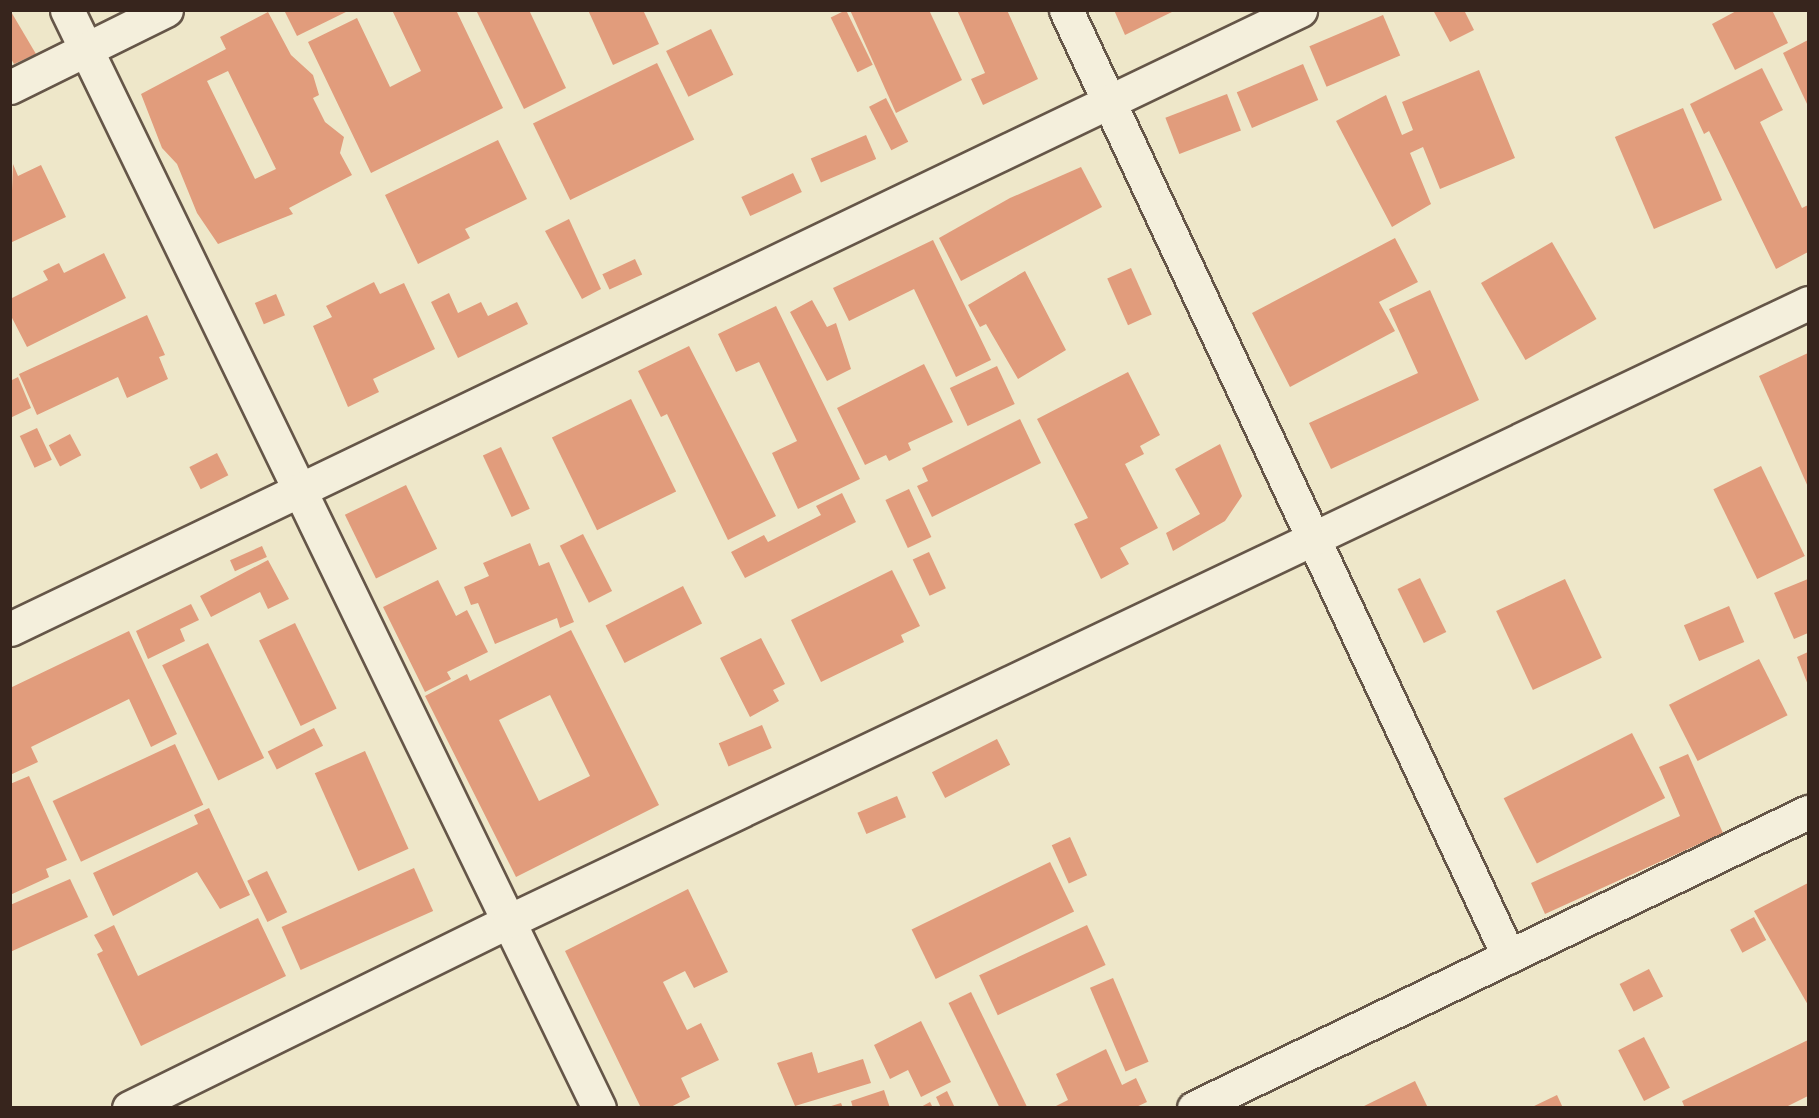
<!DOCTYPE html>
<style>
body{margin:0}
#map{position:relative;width:1819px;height:1118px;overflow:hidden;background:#eee7c9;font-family:"Libre Bodoni",serif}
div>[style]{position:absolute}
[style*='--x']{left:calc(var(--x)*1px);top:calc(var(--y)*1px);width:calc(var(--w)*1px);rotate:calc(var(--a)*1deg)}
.building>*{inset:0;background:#e19c7c;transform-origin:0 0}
.roads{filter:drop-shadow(2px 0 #655648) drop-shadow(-2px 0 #655648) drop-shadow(0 2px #655648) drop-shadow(0 -2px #655648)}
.minor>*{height:33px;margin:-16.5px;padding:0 16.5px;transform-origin:16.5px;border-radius:16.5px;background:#f4efdc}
span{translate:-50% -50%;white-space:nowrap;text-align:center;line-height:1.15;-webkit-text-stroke:6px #f4efdc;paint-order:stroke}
.frame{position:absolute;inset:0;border:12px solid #37251d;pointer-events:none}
</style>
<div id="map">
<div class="building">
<i style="clip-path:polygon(10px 10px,36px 54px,14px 64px,10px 57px)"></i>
<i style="clip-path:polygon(284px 10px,350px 10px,297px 36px)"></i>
<i style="clip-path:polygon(392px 10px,456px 10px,503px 108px,371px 173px,308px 42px,357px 18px,390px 87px,421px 71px)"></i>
<i style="clip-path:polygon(476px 10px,529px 10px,566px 88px,524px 109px)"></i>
<i style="clip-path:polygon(588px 10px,643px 10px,659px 44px,613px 65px)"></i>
<i style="left:846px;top:10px;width:61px;height:17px;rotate:64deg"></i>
<i style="clip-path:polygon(850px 10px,929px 10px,962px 80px,896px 113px)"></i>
<i style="clip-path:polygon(957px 10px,1007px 10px,1038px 79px,983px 105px,971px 79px,985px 73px)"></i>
<i style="clip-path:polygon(1114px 10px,1176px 10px,1125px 35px)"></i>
<i style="clip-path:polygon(1433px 10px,1464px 10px,1474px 30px,1450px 42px)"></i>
<i style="clip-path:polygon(1738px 10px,1772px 10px,1788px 43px,1735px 70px,1712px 24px)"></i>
<i style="clip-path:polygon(evenodd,268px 12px,291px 55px,313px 75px,319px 95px,313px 98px,325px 122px,344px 137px,340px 153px,352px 175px,289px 208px,293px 214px,218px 244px,197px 213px,177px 164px,162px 148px,141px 94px,226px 49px,220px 37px,268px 12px,228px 71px,276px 169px,255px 179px,207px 81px,228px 71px)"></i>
<i style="left:1383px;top:15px;width:44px;height:80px;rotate:67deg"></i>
<i style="left:711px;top:29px;width:51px;height:50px;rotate:64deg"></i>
<i style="clip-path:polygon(1808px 40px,1808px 106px,1783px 53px)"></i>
<i style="left:657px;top:63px;width:85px;height:138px;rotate:64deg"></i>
<i style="left:1303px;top:64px;width:39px;height:72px;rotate:67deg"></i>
<i style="clip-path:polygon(1762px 68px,1783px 110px,1760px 122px,1802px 208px,1808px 205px,1808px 252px,1776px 269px,1709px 131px,1704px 134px,1690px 104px)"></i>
<i style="clip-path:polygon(1479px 70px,1515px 158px,1440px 189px,1423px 147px,1410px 153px,1431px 204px,1392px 227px,1336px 121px,1386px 95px,1402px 135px,1413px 130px,1402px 102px)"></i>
<i style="left:1227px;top:94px;width:39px;height:66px;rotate:69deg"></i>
<i style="left:886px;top:98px;width:49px;height:19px;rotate:63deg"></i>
<i style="left:1683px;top:108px;width:100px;height:74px;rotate:67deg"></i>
<i style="left:866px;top:135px;width:26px;height:60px;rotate:67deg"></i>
<i style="clip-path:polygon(498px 140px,527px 199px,465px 229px,470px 238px,418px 264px,385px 195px)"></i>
<i style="clip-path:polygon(13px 164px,18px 176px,41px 165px,66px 217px,10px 243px)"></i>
<i style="clip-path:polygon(1081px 167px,1102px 207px,961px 281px,939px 238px,1010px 198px)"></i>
<i style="left:793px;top:173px;width:21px;height:57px;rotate:65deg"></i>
<i style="clip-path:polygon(569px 219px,601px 289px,582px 299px,545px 231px)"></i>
<i style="clip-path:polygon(1395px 238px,1418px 282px,1379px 302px,1395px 331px,1290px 387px,1252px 313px)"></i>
<i style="clip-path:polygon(933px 240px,991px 360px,956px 377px,914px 289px,849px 321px,833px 288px)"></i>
<i style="left:1552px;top:242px;width:89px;height:82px;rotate:60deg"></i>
<i style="clip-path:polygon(104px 253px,126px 298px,27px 347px,10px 314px,10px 299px,48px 280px,43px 271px,59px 263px,64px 273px)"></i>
<i style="left:635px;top:259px;width:17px;height:36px;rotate:65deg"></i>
<i style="left:1131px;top:268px;width:51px;height:26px;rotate:66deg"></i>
<i style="clip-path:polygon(1025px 271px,1066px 350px,1018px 379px,986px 324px,980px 327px,968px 305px)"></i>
<i style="clip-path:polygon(374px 282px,380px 294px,404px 283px,435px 349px,373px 379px,379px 392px,348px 407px,313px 326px,332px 317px,326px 306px)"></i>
<i style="clip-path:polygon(1430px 290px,1479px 400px,1331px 469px,1309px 423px,1418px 373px,1389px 309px)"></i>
<i style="clip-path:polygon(449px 293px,458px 313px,481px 302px,488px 316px,517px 302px,528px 324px,458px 358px,431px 302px)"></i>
<i style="left:276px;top:294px;width:23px;height:23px;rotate:67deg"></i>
<i style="clip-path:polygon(812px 300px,827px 327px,836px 323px,851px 369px,827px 381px,790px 312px)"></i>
<i style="clip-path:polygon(776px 306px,860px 479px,798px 509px,772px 453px,797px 441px,759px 362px,736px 372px,718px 334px)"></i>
<i style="clip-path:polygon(147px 315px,165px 355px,159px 357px,168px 379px,127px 398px,118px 377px,37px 415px,19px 374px)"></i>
<i style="clip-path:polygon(689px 346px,776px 516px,728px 540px,667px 414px,661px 417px,638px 371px)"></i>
<i style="clip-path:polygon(1808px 353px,1808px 487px,1759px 376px)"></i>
<i style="clip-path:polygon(924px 364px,953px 422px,908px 443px,911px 450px,889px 461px,886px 455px,865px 465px,837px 408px)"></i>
<i style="left:997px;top:366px;width:42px;height:52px;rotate:65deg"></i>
<i style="clip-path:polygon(1128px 372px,1160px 435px,1140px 446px,1144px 454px,1125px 464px,1158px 528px,1120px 548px,1129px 564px,1101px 579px,1074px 524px,1088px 518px,1037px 419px)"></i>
<i style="clip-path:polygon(18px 377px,31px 408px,10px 418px,10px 381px)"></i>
<i style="left:631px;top:399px;width:103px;height:88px;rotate:64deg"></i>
<i style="clip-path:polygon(1020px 419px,1041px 463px,932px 517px,917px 486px,928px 481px,922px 468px)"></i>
<i style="left:37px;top:428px;width:35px;height:19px;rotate:65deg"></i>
<i style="left:70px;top:434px;width:24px;height:24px;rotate:62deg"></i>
<i style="clip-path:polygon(1220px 444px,1242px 496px,1225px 521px,1173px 551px,1166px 533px,1200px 514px,1175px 469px)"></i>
<i style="left:501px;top:447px;width:68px;height:20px;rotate:65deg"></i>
<i style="left:217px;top:453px;width:25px;height:31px;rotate:63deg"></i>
<i style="left:1761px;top:466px;width:100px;height:53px;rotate:64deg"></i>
<i style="left:406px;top:485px;width:71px;height:68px;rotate:64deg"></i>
<i style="left:909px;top:489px;width:53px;height:26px;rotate:65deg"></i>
<i style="clip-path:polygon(842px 493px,856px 522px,745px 578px,731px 552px,764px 535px,768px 542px,821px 515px,816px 506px)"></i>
<i style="left:583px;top:534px;width:64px;height:26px;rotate:63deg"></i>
<i style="clip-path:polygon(530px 543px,539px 566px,549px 562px,574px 622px,560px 628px,557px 618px,495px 644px,478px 603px,471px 605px,464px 587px,489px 576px,483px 563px)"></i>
<i style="left:262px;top:546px;width:12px;height:35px;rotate:66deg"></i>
<i style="left:929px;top:552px;width:40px;height:18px;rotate:65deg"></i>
<i style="clip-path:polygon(268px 560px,289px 599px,268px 609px,260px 592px,211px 617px,200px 596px)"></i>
<i style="clip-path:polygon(892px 570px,920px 626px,901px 635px,904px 642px,821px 682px,791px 620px)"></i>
<i style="left:1420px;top:578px;width:60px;height:25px;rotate:64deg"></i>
<i style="left:1565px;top:579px;width:87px;height:76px;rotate:65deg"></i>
<i style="clip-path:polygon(1808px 579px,1808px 633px,1794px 639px,1774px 593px)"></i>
<i style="clip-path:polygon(438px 580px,456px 616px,467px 610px,488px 652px,447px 672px,451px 679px,425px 692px,383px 607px)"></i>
<i style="left:683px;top:586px;width:42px;height:87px;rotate:63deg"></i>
<i style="clip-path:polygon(191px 604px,199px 620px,180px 629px,185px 641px,148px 659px,136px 631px)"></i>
<i style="left:1729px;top:606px;width:39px;height:49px;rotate:67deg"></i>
<i style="left:295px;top:623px;width:95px;height:40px;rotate:64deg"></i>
<i style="clip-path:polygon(evenodd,571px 630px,659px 805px,516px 877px,425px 696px,467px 674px,470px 681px,571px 630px,550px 695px,590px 776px,539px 801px,499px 720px,550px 695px)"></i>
<i style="clip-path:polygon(129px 631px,177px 734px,151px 747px,129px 699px,31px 747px,38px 762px,10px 775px,10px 688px)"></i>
<i style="clip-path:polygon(761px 638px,785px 684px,773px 690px,779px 701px,750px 717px,720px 658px)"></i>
<i style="left:208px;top:643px;width:128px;height:51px;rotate:64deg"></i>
<i style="clip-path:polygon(1808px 652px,1808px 685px,1797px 657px)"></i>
<i style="left:1759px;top:659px;width:63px;height:101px;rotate:63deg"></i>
<i style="left:762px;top:725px;width:25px;height:47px;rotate:67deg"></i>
<i style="left:314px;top:728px;width:20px;height:52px;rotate:63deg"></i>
<i style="left:1632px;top:733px;width:73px;height:144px;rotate:63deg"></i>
<i style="left:997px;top:739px;width:29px;height:73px;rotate:63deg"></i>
<i style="left:175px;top:744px;width:67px;height:135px;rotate:65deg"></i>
<i style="left:365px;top:751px;width:107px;height:55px;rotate:66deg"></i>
<i style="clip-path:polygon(1688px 754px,1723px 833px,1545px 914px,1531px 883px,1680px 816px,1659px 767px)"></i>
<i style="clip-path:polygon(29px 776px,67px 860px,46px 869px,49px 877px,10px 895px,10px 784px)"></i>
<i style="left:897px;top:796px;width:23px;height:43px;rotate:67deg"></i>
<i style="clip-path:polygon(209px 808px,250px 895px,220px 909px,197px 872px,113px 916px,93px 873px,198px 824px,194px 815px)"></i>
<i style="left:1070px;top:837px;width:42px;height:20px;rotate:66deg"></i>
<i style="left:1050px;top:862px;width:55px;height:154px;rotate:64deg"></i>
<i style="left:414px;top:868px;width:47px;height:145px;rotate:66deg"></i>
<i style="left:267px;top:871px;width:46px;height:22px;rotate:64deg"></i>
<i style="clip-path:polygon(70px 879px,88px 917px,10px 952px,10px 905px)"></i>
<i style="clip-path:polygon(1808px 883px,1808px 1005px,1754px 911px)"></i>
<i style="clip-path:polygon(688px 889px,728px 972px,694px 988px,685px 971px,663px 982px,687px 1030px,701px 1023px,719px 1060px,681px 1078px,690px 1097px,669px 1108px,641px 1108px,565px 951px)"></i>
<i style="left:1754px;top:917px;width:26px;height:27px;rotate:62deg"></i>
<i style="clip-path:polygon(258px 918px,286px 976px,141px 1046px,97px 954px,103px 951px,94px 935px,114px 925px,138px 976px)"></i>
<i style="left:1087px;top:925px;width:44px;height:119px;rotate:65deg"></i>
<i style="left:1649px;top:969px;width:31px;height:33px;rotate:63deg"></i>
<i style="left:1113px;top:978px;width:91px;height:25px;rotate:67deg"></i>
<i style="left:971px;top:992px;width:129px;height:25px;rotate:64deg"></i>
<i style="clip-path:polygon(921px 1021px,951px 1082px,921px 1097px,908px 1070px,890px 1079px,874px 1045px)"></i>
<i style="left:1644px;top:1037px;width:57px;height:29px;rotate:63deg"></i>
<i style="clip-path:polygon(1808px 1040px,1808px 1096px,1784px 1108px,1685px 1108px,1682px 1101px)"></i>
<i style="clip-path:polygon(1106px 1049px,1122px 1085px,1136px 1078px,1147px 1102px,1134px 1108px,1052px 1108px,1068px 1100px,1056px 1074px)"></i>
<i style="clip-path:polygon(812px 1052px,818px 1073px,863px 1059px,871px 1083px,795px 1106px,777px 1063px)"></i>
<i style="clip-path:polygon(1415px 1081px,1428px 1108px,1360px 1108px)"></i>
<i style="clip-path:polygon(884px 1090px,890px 1108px,853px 1108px,851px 1101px)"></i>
<i style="clip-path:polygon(947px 1091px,955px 1108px,941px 1108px,936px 1097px)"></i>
<i style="clip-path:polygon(1557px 1095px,1563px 1108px,1530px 1108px)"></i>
<i style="clip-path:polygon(930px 1102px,933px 1108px,919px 1108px)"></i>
<i style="clip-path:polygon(841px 1103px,843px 1108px,828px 1108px,828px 1107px)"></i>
</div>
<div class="roads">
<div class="minor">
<i style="--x:67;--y:10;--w:1220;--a:64.15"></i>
<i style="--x:1066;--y:10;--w:1045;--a:64.93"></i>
<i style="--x:10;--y:87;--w:174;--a:-26.3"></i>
<i style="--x:10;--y:629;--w:1431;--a:-25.63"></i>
<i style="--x:129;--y:1108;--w:424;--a:-26.2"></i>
<i style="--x:509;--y:921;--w:1439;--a:-25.44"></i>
<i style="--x:1194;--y:1108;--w:682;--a:-25.74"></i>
</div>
</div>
<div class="frame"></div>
</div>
